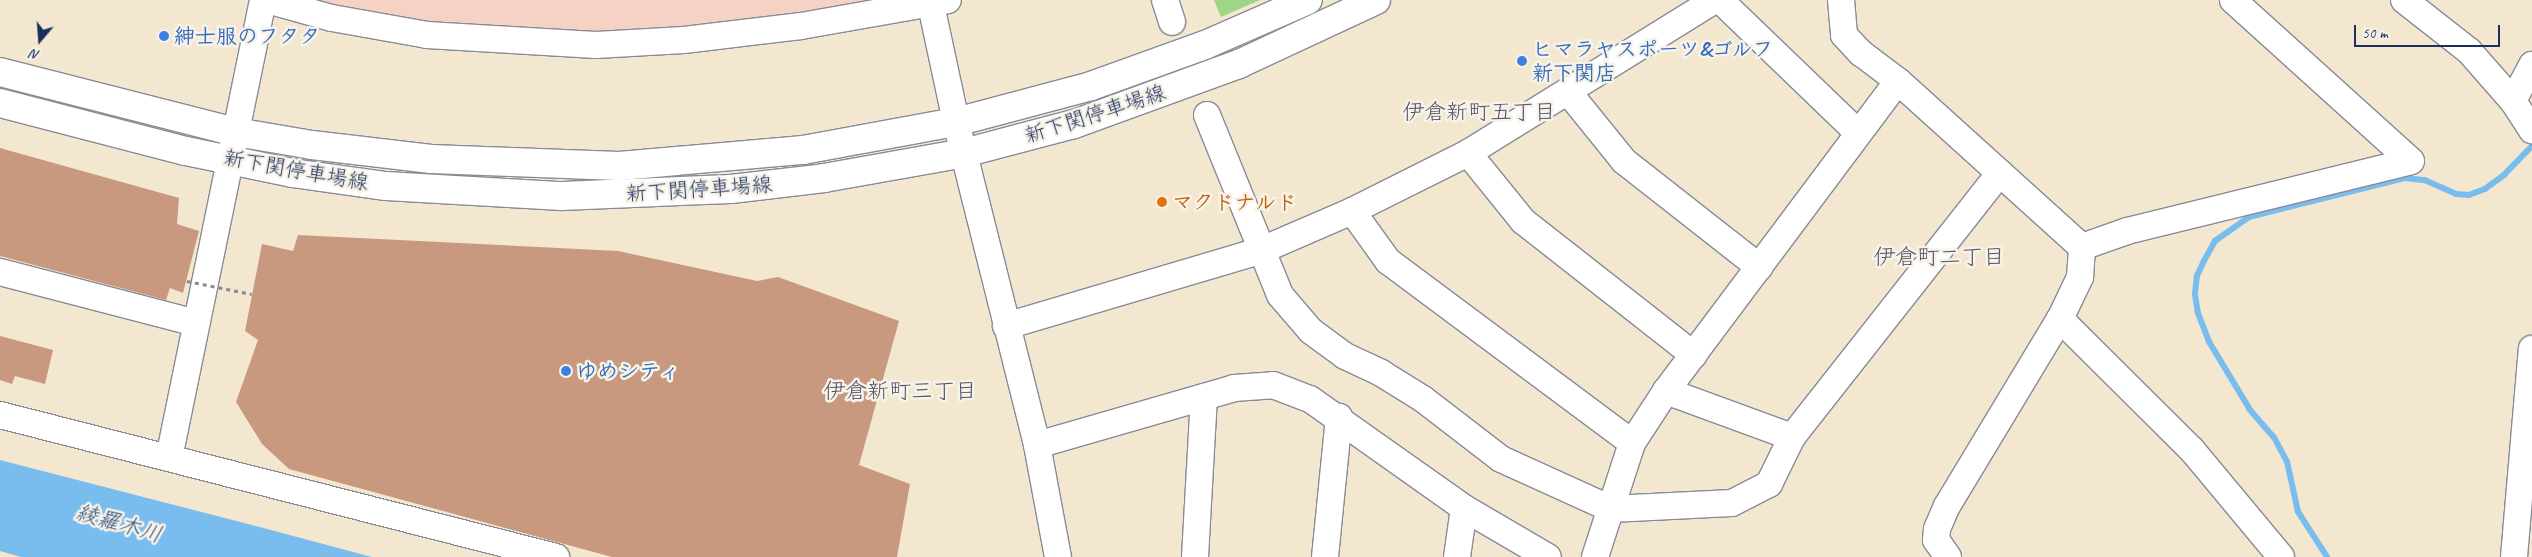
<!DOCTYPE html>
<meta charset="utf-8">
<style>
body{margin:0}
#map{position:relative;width:2532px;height:557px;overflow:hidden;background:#f4e7d0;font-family:Caveat,"Klee One",sans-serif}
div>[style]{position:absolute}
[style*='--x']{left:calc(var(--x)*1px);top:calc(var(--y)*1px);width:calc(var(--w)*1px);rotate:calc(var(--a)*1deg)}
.built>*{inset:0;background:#f5d2c3}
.green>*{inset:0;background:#9ed586}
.water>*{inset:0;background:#79bdef}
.stream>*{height:5.5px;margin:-2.75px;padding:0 2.75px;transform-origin:2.75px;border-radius:2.75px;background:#79bdef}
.building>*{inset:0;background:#c9997f}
.roads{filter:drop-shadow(1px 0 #888b97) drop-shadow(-1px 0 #888b97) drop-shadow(0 1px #888b97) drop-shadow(0 -1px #888b97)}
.minor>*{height:26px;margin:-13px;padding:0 13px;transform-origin:13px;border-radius:13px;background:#fff}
.major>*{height:28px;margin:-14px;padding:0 14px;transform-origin:14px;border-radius:14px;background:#fff}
.path-bridge>*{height:3px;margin-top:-1.5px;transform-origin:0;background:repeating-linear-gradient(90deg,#888b97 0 4px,transparent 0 8px)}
.dots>*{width:14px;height:14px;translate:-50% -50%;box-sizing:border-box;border:2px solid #f7f3e8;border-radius:50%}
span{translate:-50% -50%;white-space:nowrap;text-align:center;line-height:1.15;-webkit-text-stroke:5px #f7f3e8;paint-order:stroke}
.shop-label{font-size:21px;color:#366cbe;font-weight:700}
.left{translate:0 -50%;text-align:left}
.street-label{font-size:21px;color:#1b2f5e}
.food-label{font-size:21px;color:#c56008;font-weight:700}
.neighbourhood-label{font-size:22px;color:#58546a}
.water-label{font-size:22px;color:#325282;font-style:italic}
.north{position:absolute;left:15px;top:15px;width:50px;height:50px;-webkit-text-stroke:4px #f7f3e8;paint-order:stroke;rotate:198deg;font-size:14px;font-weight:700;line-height:20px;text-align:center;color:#1b2f5e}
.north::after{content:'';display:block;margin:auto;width:18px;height:22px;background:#1b2f5e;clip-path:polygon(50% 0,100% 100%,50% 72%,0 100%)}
.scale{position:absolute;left:2354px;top:25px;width:146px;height:22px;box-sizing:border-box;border:2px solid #1b2f5e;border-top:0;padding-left:6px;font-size:15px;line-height:18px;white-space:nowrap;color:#1b2f5e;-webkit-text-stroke:4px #f7f3e8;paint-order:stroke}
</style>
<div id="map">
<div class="built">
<i style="clip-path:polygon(314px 0,879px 0,804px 14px,681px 28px,595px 32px,428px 25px,358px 13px)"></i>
</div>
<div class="green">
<i style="clip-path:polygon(1214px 0,1260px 0,1221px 17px)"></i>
</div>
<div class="water">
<i style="clip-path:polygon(0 460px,248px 524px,372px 557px,21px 557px,0 551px)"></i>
</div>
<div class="stream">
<i style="--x:2327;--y:557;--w:54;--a:-122.8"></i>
<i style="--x:2298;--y:512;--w:51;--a:-102.4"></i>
<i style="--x:2287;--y:462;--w:27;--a:-118"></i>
<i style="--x:2274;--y:438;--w:37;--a:-131"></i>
<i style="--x:2250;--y:410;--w:79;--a:-121.1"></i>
<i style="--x:2209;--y:342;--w:30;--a:-111"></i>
<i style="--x:2198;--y:314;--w:20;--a:-99"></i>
<i style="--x:2195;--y:294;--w:18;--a:-84"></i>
<i style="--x:2197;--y:276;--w:17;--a:-65"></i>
<i style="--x:2204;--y:261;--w:23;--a:-61"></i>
<i style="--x:2215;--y:241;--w:42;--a:-35.2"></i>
<i style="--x:2249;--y:217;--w:161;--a:-14"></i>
<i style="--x:2405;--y:178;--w:20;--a:6"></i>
<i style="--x:2425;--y:180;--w:34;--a:24"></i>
<i style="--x:2456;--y:194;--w:13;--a:4"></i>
<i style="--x:2469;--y:195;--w:17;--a:-21"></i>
<i style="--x:2485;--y:189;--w:24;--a:-36"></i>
<i style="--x:2504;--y:175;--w:40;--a:-46"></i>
</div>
<div class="building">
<i style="clip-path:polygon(0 148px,179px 198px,177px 224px,199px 231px,183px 293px,170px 288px,166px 300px,0 256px)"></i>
<i style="clip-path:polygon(298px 235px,618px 251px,757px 281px,778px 277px,899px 321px,859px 465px,910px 484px,897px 557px,612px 557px,289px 469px,262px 444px,236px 402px,258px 340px,245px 331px,262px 244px,293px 251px)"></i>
<i style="clip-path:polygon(0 336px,53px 350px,45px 384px,15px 376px,12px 384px,0 380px)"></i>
</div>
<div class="roads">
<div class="minor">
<i style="--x:267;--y:0;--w:67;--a:15.5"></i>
<i style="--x:332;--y:18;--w:97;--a:10.1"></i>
<i style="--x:427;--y:35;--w:169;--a:3.4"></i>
<i style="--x:596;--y:45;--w:88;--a:-3.3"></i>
<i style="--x:684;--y:40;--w:118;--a:-6.8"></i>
<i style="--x:801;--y:26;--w:149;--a:-10"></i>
<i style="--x:1165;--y:0;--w:23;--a:72"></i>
<i style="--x:1720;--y:0;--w:192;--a:43.9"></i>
<i style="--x:1841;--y:0;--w:35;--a:85"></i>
<i style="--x:1844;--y:35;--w:25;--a:47"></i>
<i style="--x:1861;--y:53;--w:46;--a:37.1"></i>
<i style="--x:1898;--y:81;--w:248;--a:42.1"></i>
<i style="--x:2404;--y:0;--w:83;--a:38.1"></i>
<i style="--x:2469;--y:51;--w:67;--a:48.7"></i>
<i style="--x:2513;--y:101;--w:35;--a:57"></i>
<i style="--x:931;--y:5;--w:120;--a:77.9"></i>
<i style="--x:956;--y:122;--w:333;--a:75.9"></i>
<i style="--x:1037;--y:445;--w:114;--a:79.4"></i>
<i style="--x:1569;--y:93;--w:87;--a:51"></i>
<i style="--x:1624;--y:161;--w:172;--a:38.1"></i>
<i style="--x:2513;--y:101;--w:41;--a:-62.2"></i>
<i style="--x:1207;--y:115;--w:194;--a:67.9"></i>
<i style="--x:1280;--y:295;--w:48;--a:49.3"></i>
<i style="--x:1311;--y:331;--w:42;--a:36.3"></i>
<i style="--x:1345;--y:356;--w:40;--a:25"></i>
<i style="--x:1381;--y:373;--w:49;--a:31.8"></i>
<i style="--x:1423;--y:399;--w:98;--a:37.6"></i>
<i style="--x:1501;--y:459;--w:121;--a:24.4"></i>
<i style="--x:1611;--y:509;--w:121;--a:-2.8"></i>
<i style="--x:1732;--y:503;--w:42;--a:-27.2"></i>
<i style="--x:1769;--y:484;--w:52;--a:-63.9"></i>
<i style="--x:1792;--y:437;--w:336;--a:-51.8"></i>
<i style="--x:1468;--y:153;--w:87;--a:51"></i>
<i style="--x:1523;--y:221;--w:217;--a:38.1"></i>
<i style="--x:1352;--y:211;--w:62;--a:54.2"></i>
<i style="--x:1388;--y:261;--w:304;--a:36.7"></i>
<i style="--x:2082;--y:247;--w:48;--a:-19.6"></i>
<i style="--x:2127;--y:231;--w:292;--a:-13.8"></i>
<i style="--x:2411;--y:161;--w:240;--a:-137.9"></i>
<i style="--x:0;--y:272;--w:203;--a:14.6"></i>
<i style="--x:2060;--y:319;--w:186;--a:44.8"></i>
<i style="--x:2192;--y:450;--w:139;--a:50.2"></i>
<i style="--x:1006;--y:326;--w:267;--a:-16.5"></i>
<i style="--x:1262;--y:250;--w:98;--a:-23.4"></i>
<i style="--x:1352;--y:211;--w:130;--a:-26.6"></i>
<i style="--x:1468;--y:153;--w:291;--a:-31.8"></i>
<i style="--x:1666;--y:391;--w:134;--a:20.1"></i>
<i style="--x:0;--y:415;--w:574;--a:14.33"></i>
<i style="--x:1037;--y:445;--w:205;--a:-16.1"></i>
<i style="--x:1234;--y:388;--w:39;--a:-4"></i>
<i style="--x:1273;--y:385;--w:40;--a:21"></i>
<i style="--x:1310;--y:399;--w:189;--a:35.3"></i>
<i style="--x:1464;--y:508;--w:97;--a:30.3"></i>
<i style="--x:169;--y:458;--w:468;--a:-78.4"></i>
<i style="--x:1195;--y:557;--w:160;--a:-86.8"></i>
<i style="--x:1325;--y:557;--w:141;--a:-84.3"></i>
<i style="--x:1457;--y:557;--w:49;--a:-81.9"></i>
<i style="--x:1595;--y:557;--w:120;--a:-72"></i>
<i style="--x:1632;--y:443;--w:62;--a:-56.8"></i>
<i style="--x:1666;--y:391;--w:387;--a:-53.2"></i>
<i style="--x:1948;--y:557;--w:21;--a:-125"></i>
<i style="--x:1936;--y:540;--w:11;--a:-85"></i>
<i style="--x:1937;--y:529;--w:25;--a:-67"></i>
<i style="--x:1947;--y:506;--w:218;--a:-58.9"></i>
<i style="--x:2060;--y:319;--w:47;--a:-64.5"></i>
<i style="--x:2080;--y:277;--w:30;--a:-86"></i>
<i style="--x:2514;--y:557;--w:209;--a:-85.1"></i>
</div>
<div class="major">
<i style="--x:0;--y:72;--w:244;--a:14.3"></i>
<i style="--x:236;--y:132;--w:77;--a:9.7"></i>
<i style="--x:312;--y:145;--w:120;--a:6.7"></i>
<i style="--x:431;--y:159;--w:188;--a:2.1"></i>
<i style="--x:619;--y:166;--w:185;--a:-5"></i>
<i style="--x:803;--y:150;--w:156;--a:-10.4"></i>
<i style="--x:956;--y:122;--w:140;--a:-14.9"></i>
<i style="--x:1091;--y:86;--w:121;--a:-19.8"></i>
<i style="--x:1205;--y:45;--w:112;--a:-23.6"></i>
<i style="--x:0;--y:103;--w:192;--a:14.5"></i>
<i style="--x:186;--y:151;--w:108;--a:11.7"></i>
<i style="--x:292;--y:173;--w:95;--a:7.9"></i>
<i style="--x:386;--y:186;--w:176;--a:3.3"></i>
<i style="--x:562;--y:196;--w:169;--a:-2.4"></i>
<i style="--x:731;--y:189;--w:94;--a:-6.7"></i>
<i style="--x:824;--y:178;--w:142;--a:-10.1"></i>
<i style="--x:964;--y:153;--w:114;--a:-14.8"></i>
<i style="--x:1074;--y:124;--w:176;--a:-20"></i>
<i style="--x:1239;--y:64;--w:151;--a:-25"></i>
</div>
</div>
<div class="path-bridge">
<i style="--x:187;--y:281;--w:66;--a:11.3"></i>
</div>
<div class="dots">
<i style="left:164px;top:36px;background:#3f7fe0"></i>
<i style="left:1522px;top:61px;background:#3f7fe0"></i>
<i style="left:1162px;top:202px;background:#e8710a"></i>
<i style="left:566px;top:371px;background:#3f7fe0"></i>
</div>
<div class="shop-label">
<span class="left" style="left:174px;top:36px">紳士服のフタタ</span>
<span class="left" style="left:1532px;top:61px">ヒマラヤスポーツ&amp;ゴルフ<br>新下関店</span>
<span class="left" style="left:576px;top:371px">ゆめシティ</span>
</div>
<div class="street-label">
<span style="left:1095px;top:114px;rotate:-18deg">新下関停車場線</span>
<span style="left:296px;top:170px;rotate:10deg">新下関停車場線</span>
<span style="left:699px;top:189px;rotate:-4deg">新下関停車場線</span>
</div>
<div class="food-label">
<span class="left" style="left:1172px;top:202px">マクドナルド</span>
</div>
<div class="neighbourhood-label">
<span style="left:1479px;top:113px">伊倉新町五丁目</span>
<span style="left:1939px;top:258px">伊倉町二丁目</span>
<span style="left:900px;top:392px">伊倉新町三丁目</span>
</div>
<div class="water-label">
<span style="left:119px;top:524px;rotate:16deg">綾羅木川</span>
</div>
<div class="north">N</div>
<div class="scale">50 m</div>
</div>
